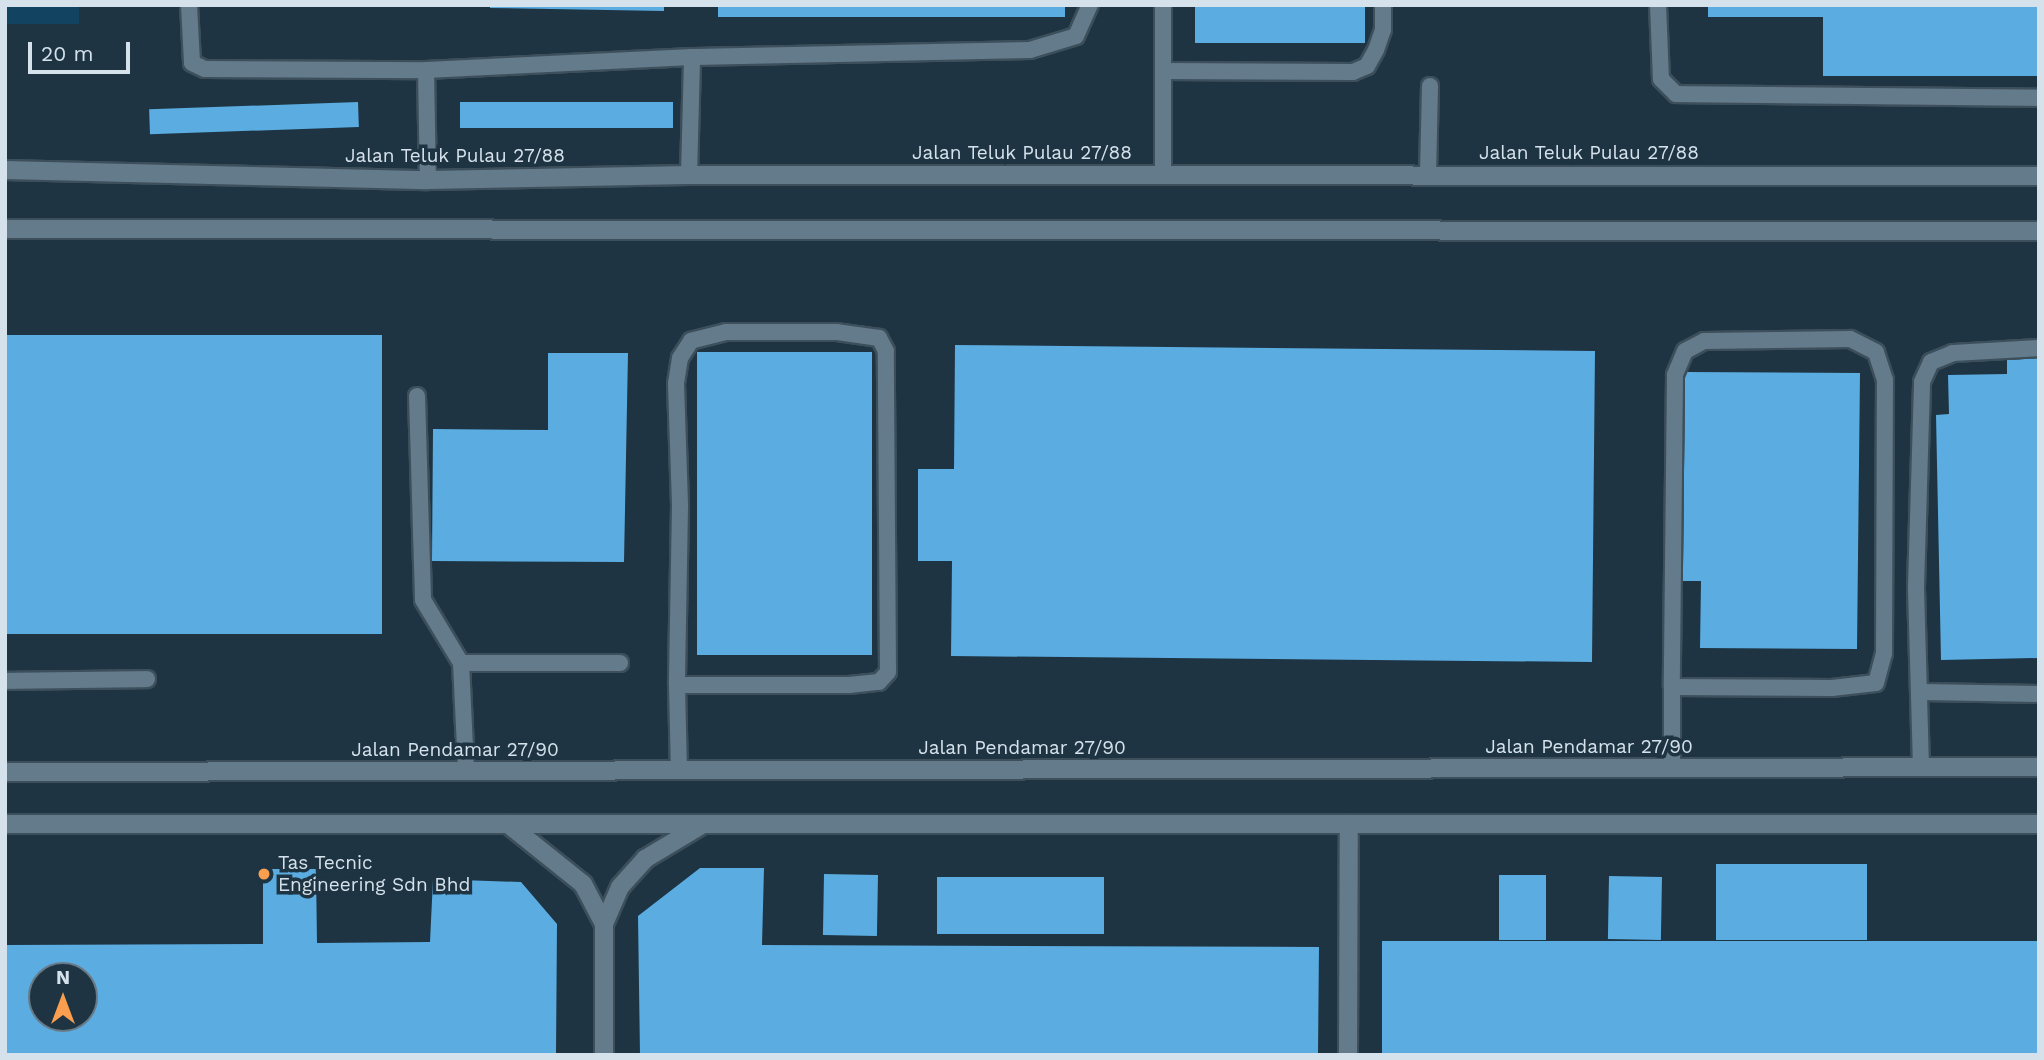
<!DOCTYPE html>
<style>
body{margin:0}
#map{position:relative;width:2044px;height:1060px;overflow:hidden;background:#1e3442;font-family:"Work Sans",sans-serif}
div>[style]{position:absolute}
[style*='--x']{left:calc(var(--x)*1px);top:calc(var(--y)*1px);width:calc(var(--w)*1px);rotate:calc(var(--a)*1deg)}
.green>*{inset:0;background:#124462;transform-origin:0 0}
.building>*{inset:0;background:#5bace1;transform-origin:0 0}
.roads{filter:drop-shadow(2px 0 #3c4f5b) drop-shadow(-2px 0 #3c4f5b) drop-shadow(0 2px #3c4f5b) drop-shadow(0 -2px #3c4f5b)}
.service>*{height:16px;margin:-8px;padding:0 8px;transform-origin:8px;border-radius:8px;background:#647b8c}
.minor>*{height:18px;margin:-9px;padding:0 9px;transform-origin:9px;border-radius:9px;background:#647b8c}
.tertiary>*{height:18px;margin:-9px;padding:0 9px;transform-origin:9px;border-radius:9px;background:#647b8c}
.dots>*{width:19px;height:19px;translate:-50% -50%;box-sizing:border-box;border:4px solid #1e3442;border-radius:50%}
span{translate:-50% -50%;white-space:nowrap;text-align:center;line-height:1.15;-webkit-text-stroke:7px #1e3442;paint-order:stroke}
.street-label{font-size:19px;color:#d5e2ec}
.poi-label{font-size:19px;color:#d5e2ec}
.left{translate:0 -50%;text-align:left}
.frame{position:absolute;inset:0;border:7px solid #d5e2ec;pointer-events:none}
.north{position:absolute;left:28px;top:962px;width:70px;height:70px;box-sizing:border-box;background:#1e3442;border:2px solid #677a86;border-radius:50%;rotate:0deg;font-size:19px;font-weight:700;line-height:28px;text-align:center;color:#d5e2ec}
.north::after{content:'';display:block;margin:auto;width:24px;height:32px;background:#fa9f4f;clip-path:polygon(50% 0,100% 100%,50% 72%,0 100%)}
.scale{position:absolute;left:28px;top:42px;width:102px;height:32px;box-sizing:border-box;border:4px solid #d5e2ec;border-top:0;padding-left:9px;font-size:21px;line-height:24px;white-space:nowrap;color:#d5e2ec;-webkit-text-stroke:5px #1e3442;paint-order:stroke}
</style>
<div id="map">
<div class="green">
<i style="left:5px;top:5px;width:74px;height:19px"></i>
</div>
<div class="building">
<i style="clip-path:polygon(490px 5px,664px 5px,664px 11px,490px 8px)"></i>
<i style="left:718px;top:5px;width:347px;height:12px"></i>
<i style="left:1195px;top:5px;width:170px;height:38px"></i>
<i style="clip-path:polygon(1708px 5px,2039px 5px,2039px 76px,1823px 76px,1823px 17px,1708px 17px)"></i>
<i style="left:358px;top:102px;width:25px;height:209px;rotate:88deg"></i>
<i style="left:673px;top:102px;width:26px;height:213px;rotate:90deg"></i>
<i style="left:382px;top:335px;width:299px;height:377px;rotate:90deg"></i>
<i style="clip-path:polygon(955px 345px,1595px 351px,1592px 662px,951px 656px,952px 561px,918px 561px,918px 469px,954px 469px)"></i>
<i style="left:697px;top:352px;width:175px;height:303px"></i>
<i style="clip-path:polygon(548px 353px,628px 353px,624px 562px,432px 561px,433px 429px,548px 430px)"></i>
<i style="clip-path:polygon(2007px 356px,2039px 356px,2039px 658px,1941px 660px,1936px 415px,1949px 414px,1948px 375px,2007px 374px)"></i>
<i style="clip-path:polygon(1684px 372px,1860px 373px,1857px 649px,1700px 648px,1701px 581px,1682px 581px)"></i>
<i style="left:1716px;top:864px;width:151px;height:76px"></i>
<i style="clip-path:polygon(700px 868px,764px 868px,762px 945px,1319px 947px,1318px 1055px,640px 1055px,638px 916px)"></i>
<i style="clip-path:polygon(evenodd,263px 869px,316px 869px,317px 943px,430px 942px,433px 879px,521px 882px,557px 924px,556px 1055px,5px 1055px,5px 945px,263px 944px,263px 869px,42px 976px,84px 976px,84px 1018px,42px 1018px,42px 976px)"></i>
<i style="left:824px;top:874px;width:54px;height:61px;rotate:1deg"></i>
<i style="left:1499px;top:875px;width:47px;height:65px"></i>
<i style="left:1609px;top:876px;width:53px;height:63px;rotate:1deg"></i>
<i style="left:937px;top:877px;width:167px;height:57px"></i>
<i style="left:1382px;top:941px;width:657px;height:114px"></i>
</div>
<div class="roads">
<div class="service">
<i style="--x:189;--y:5;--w:58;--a:87"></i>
<i style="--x:192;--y:63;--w:14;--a:25"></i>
<i style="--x:205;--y:69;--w:221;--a:0.3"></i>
<i style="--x:426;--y:70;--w:266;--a:-2.8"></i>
<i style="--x:692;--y:57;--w:338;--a:-1.2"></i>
<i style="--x:1030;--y:50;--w:48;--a:-16.9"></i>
<i style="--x:1076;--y:36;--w:34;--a:-66"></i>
<i style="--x:1163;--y:5;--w:169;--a:90"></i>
<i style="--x:1658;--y:5;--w:74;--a:87.7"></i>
<i style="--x:1661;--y:79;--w:21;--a:45"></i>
<i style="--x:1676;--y:94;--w:363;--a:0.6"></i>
<i style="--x:426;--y:70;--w:110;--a:89"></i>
<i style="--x:1163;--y:71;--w:190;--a:0.3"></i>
<i style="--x:1353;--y:72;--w:15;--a:-23"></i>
<i style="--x:1367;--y:66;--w:18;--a:-61"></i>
<i style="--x:1376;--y:50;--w:21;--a:-71"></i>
<i style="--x:1383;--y:30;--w:25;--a:-90"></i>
<i style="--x:1428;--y:174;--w:88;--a:-88.7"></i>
<i style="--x:689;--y:175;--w:118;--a:-88.5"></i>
<i style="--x:417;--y:396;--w:204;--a:88.3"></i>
<i style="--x:423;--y:600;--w:74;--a:58.9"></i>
<i style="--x:461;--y:663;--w:107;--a:87.3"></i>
<i style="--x:461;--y:663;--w:159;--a:0"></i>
<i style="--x:5;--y:681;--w:142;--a:-0.8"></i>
<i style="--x:677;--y:685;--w:172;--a:0"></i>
<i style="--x:849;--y:685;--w:30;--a:-6"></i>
<i style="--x:879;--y:682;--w:13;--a:-48"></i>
<i style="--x:888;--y:672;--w:321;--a:-90.4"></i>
<i style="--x:886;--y:351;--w:15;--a:-118"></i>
<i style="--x:879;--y:338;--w:42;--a:-171.9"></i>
<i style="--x:837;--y:332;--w:111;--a:180"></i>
<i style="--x:726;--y:332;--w:36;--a:166"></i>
<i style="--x:691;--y:341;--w:20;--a:123"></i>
<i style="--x:680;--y:358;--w:26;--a:99"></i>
<i style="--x:676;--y:384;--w:122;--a:88.1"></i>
<i style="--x:680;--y:506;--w:179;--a:91"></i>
<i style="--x:677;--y:685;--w:85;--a:88.7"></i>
<i style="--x:1672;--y:687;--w:160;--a:0.4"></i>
<i style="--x:1832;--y:688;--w:44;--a:-6.5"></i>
<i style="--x:1876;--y:683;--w:30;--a:-75"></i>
<i style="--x:1884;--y:654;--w:274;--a:-89.8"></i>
<i style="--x:1885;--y:380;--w:29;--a:-108"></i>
<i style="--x:1876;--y:352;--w:29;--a:-153"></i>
<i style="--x:1850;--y:339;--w:146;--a:179.2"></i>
<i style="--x:1704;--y:341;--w:21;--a:152"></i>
<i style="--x:1685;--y:351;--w:26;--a:113"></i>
<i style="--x:1675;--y:375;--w:312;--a:90.6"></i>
<i style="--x:1672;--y:687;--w:81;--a:90"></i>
<i style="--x:1922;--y:692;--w:117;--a:1"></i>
<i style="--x:1921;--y:767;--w:180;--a:-91.6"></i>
<i style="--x:1916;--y:587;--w:205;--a:-88.3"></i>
<i style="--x:1922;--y:382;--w:22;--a:-66"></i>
<i style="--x:1931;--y:362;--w:24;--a:-22"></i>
<i style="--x:1953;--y:353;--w:86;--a:-3.3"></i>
</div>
<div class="minor">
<i style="--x:5;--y:772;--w:2034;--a:-0.14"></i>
<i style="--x:5;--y:824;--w:2034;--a:0"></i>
<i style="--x:508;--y:824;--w:96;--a:38.7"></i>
<i style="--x:583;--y:884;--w:45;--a:62.3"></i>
<i style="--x:604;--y:1055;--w:131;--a:-90"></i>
<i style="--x:604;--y:924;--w:40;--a:-66.6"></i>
<i style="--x:620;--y:887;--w:38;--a:-48"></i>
<i style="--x:645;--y:859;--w:64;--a:-31"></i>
<i style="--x:1348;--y:1055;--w:231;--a:-89.8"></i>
</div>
<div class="tertiary">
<i style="--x:5;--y:170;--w:423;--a:1.4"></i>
<i style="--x:428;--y:180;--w:261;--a:-1.1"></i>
<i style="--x:689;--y:175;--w:1350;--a:0.04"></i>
<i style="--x:5;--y:229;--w:2034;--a:0.06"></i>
</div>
</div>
<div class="dots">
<i style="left:264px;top:874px;background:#fa9f4f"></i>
</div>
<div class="street-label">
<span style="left:1022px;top:153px">Jalan Teluk Pulau 27/88</span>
<span style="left:1589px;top:153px">Jalan Teluk Pulau 27/88</span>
<span style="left:455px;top:156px">Jalan Teluk Pulau 27/88</span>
<span style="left:1589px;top:747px">Jalan Pendamar 27/90</span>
<span style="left:1022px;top:748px">Jalan Pendamar 27/90</span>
<span style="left:455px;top:750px">Jalan Pendamar 27/90</span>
</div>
<div class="poi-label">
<span class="left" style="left:278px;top:874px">Tas Tecnic<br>Engineering Sdn Bhd</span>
</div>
<div class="frame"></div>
<div class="north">N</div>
<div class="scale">20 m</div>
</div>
